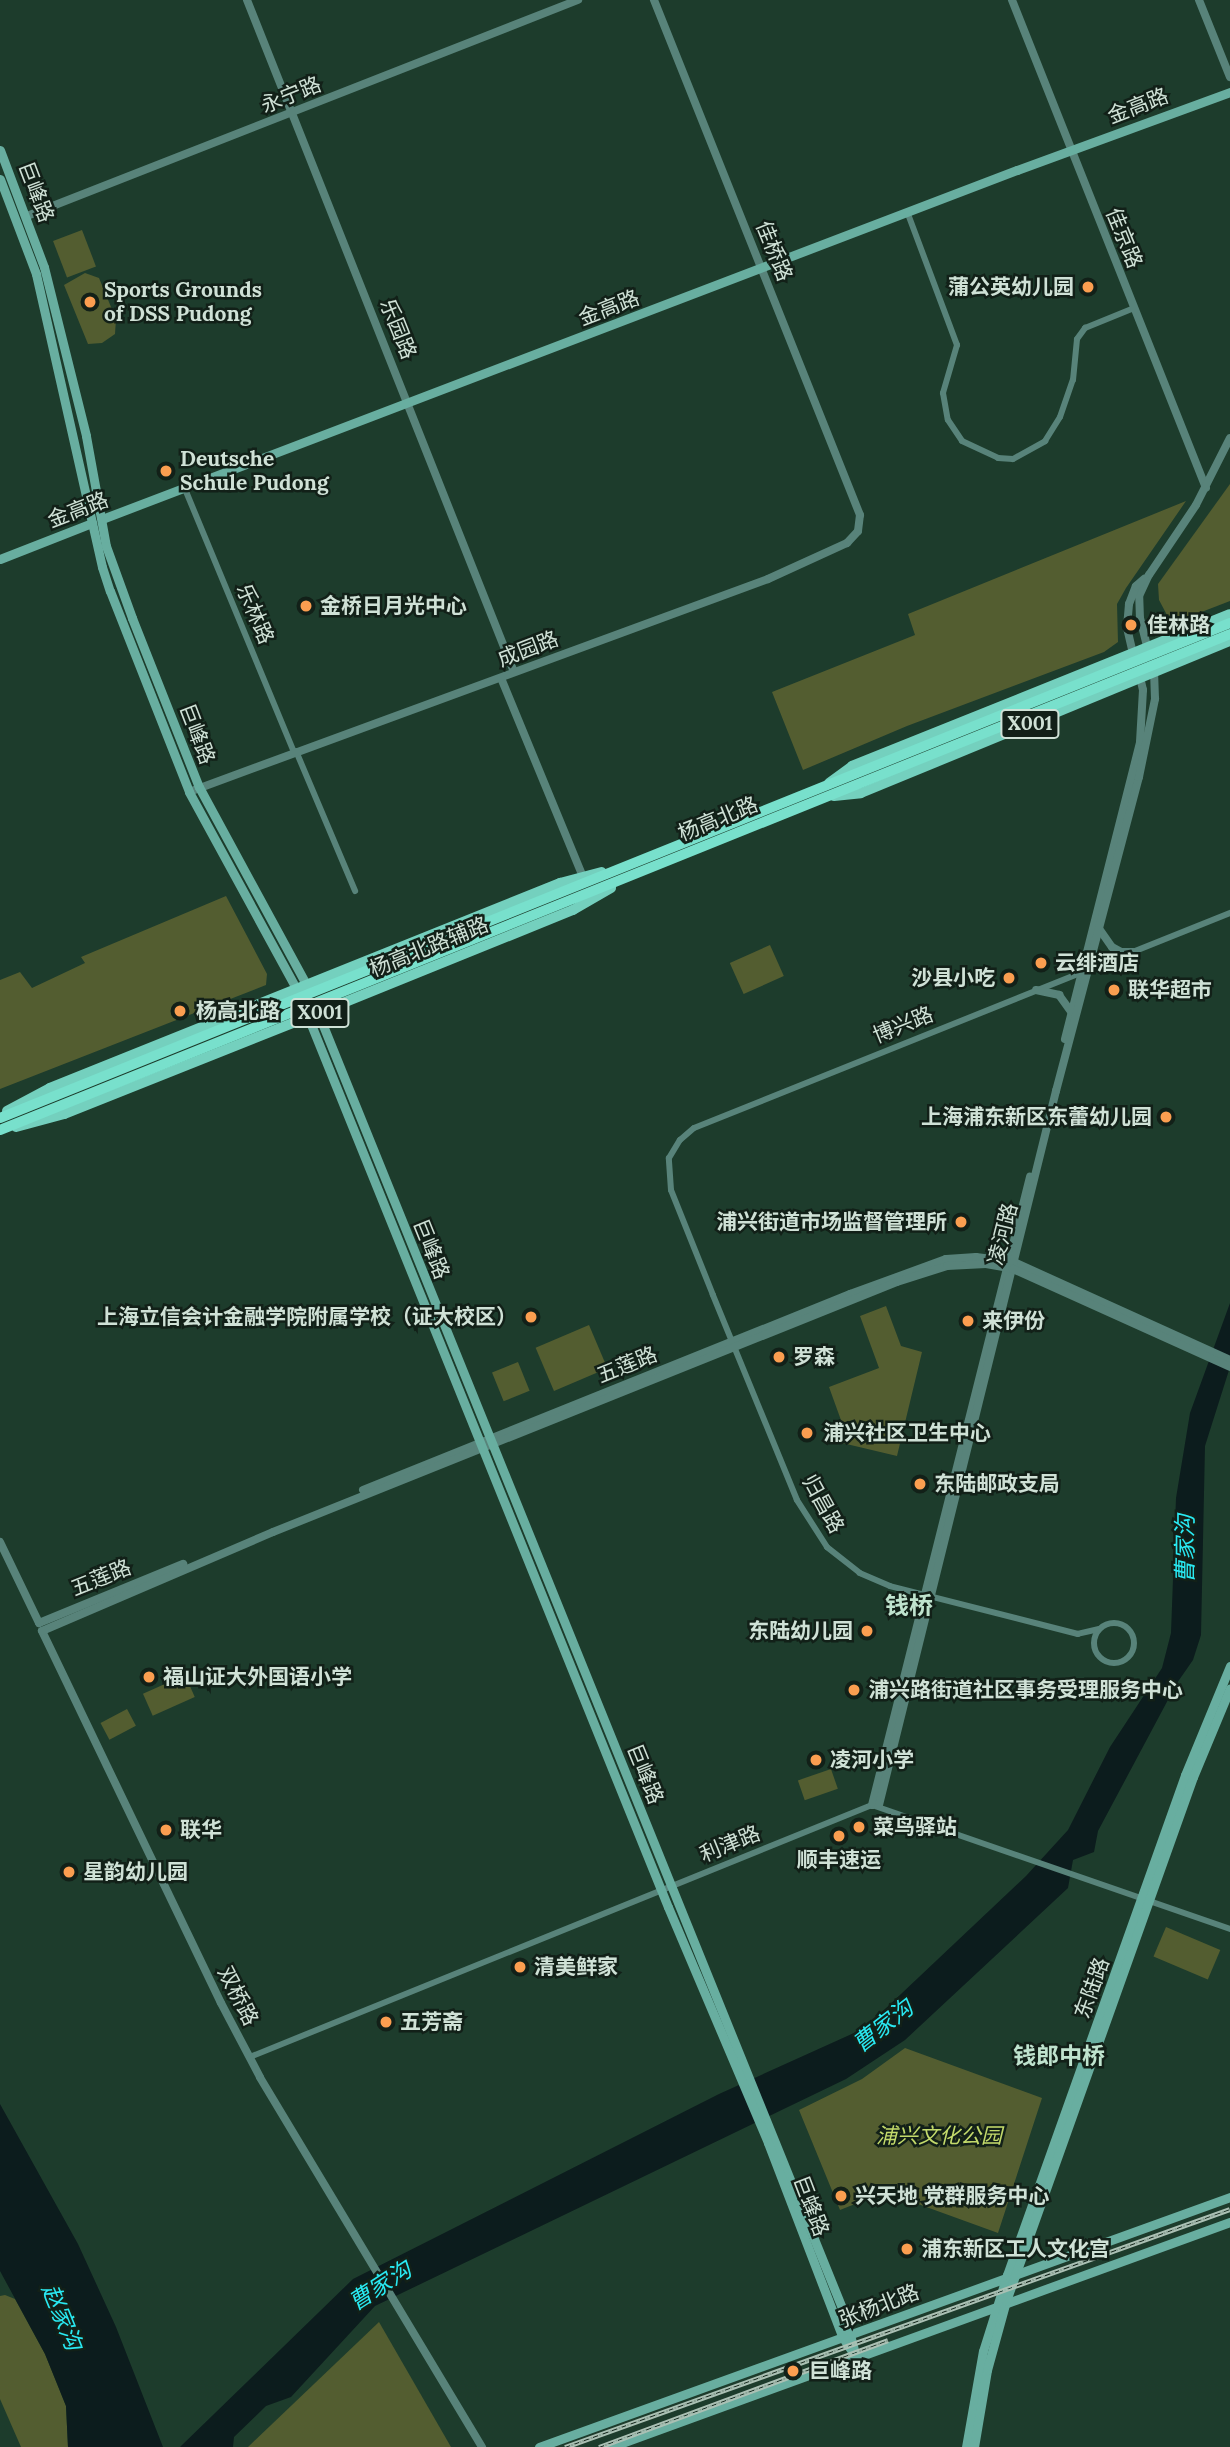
<!DOCTYPE html>
<meta charset="utf-8">
<style>
body{margin:0}
#map{position:relative;width:1230px;height:2447px;overflow:hidden;background:#1d3c2c;font-family:Lora,"Noto Sans SC",serif}
div>[style]{position:absolute}
[style*='--x']{left:calc(var(--x)*1px);top:calc(var(--y)*1px);width:calc(var(--w)*1px);rotate:calc(var(--a)*1deg)}
.green>*{inset:0;background:#535d30;transform-origin:0 0}
.water>*{inset:0;background:#0c1c1d}
.minor>*{height:6px;margin:-3px;padding:0 3px;transform-origin:3px;border-radius:3px;background:#58837a}
.minor>.ring{margin:-3px;padding:0;box-sizing:content-box;background:none;border:6px solid #58837a;border-radius:50%}
.tertiary>*{height:8px;margin:-4px;padding:0 4px;transform-origin:4px;border-radius:4px;background:#58837a}
.secondary>*{height:9px;margin:-4.5px;padding:0 4.5px;transform-origin:4.5px;border-radius:4.5px;background:#68aea0}
.primary>*{height:10px;margin:-5px;padding:0 5px;transform-origin:5px;border-radius:5px;background:#74d0be}
.trunk>*{height:10px;margin:-5px;padding:0 5px;transform-origin:5px;border-radius:5px;background:#78e0cc}
.rail>*{height:4.5px;margin-top:-2.25px;transform-origin:0;background:repeating-linear-gradient(90deg,#122018 0 5px,#abc0b4 0 10px);box-sizing:border-box;border-block:2px solid #abc0b4}
.dots>*{width:19px;height:19px;translate:-50% -50%;box-sizing:border-box;border:4px solid #122018;border-radius:50%}
span{translate:-50% -50%;white-space:nowrap;text-align:center;line-height:1.15;-webkit-text-stroke:5px #122018;paint-order:stroke}
.shield-label span{padding:2px 5px;background:#122018;border:2px solid;border-radius:5px;-webkit-text-stroke-width:0}
.shield-label{font-size:19px;color:#cfe1d6;font-weight:700}
.street-label{font-size:21px;color:#cfe1d6}
.poi-label{font-size:21px;color:#cfe1d6;font-weight:700}
.right{translate:-100% -50%;text-align:right}
.left{translate:0 -50%;text-align:left}
.park-label{font-size:21px;color:#c3da6b;font-style:italic}
.water-label{font-size:23px;color:#29e9f2;font-style:italic}
.neighbourhood-label{font-size:23px;color:#bfe3ce;font-weight:700}
.quarter-label{font-size:24px;color:#bfe3ce;font-weight:700}
</style>
<div id="map">
<div class="green">
<i style="left:82px;top:230px;width:39px;height:31px;rotate:69deg"></i>
<i style="clip-path:polygon(85px 273px,99px 278px,116px 319px,115px 334px,102px 343px,88px 344px,64px 285px)"></i>
<i style="clip-path:polygon(1230px 484px,1230px 601px,1186px 618px,1167px 615px,1159px 600px,1158px 584px)"></i>
<i style="clip-path:polygon(1186px 501px,1126px 588px,1117px 604px,1118px 642px,1104px 652px,907px 726px,803px 770px,772px 692px,915px 635px,908px 614px)"></i>
<i style="clip-path:polygon(226px 896px,267px 974px,266px 985px,0 1089px,0 980px,20px 972px,32px 988px,85px 963px,81px 957px)"></i>
<i style="left:770px;top:945px;width:34px;height:44px;rotate:66deg"></i>
<i style="clip-path:polygon(886px 1306px,901px 1346px,922px 1352px,897px 1456px,838px 1442px,842px 1423px,829px 1387px,879px 1368px,860px 1316px)"></i>
<i style="left:589px;top:1325px;width:47px;height:58px;rotate:67deg"></i>
<i style="left:518px;top:1362px;width:31px;height:28px;rotate:68deg"></i>
<i style="left:185px;top:1675px;width:24px;height:46px;rotate:66deg"></i>
<i style="left:127px;top:1709px;width:19px;height:30px;rotate:62deg"></i>
<i style="left:831px;top:1769px;width:21px;height:35px;rotate:71deg"></i>
<i style="left:1166px;top:1927px;width:59px;height:32px;rotate:23deg"></i>
<i style="clip-path:polygon(905px 2048px,1042px 2098px,998px 2233px,885px 2192px,840px 2210px,799px 2110px,862px 2079px)"></i>
<i style="clip-path:polygon(5px 2295px,15px 2299px,45px 2354px,66px 2406px,68px 2447px,21px 2447px,0 2399px,0 2296px)"></i>
<i style="clip-path:polygon(379px 2322px,451px 2447px,248px 2447px)"></i>
</div>
<div class="water">
<i style="clip-path:polygon(1230px 1303px,1230px 1367px,1205px 1446px,1201px 1635px,1193px 1660px,1177px 1683px,1098px 1831px,1094px 1852px,1073px 1860px,1068px 1888px,905px 2040px,846px 2079px,375px 2306px,291px 2397px,266px 2406px,234px 2437px,233px 2447px,180px 2447px,353px 2279px,719px 2094px,865px 2028px,1026px 1876px,1068px 1830px,1110px 1747px,1162px 1668px,1171px 1633px,1176px 1498px,1190px 1413px)"></i>
<i style="clip-path:polygon(0 2104px,78px 2244px,116px 2327px,163px 2447px,68px 2447px,66px 2406px,45px 2354px,0 2271px)"></i>
</div>
<div class="minor">
<i style="--x:908;--y:214;--w:140;--a:69.5"></i>
<i style="--x:957;--y:345;--w:50;--a:106.3"></i>
<i style="--x:943;--y:393;--w:27;--a:80"></i>
<i style="--x:948;--y:420;--w:25;--a:56"></i>
<i style="--x:962;--y:441;--w:40;--a:25"></i>
<i style="--x:998;--y:458;--w:15;--a:4"></i>
<i style="--x:1013;--y:459;--w:37;--a:-29"></i>
<i style="--x:1045;--y:441;--w:28;--a:-58"></i>
<i style="--x:1060;--y:417;--w:39;--a:-71"></i>
<i style="--x:1073;--y:380;--w:41;--a:-84.4"></i>
<i style="--x:1077;--y:339;--w:14;--a:-54"></i>
<i style="--x:1085;--y:328;--w:53;--a:-22.2"></i>
<i style="--x:185;--y:489;--w:285;--a:67.5"></i>
<i style="--x:296;--y:751;--w:152;--a:67.1"></i>
<i class="ring" style="left:1094px;top:1623px;width:34px;height:34px"></i>
<i style="--x:1099;--y:1629;--w:22;--a:167"></i>
<i style="--x:1078;--y:1634;--w:194;--a:-165.7"></i>
<i style="--x:890;--y:1586;--w:33;--a:-157"></i>
<i style="--x:860;--y:1573;--w:42;--a:-141.8"></i>
<i style="--x:827;--y:1547;--w:56;--a:-122.6"></i>
<i style="--x:797;--y:1500;--w:222;--a:-112.3"></i>
<i style="--x:713;--y:1295;--w:113;--a:-111.8"></i>
<i style="--x:671;--y:1190;--w:32;--a:-94"></i>
<i style="--x:669;--y:1158;--w:21;--a:-59"></i>
<i style="--x:680;--y:1140;--w:18;--a:-41"></i>
<i style="--x:694;--y:1128;--w:578;--a:-21.86"></i>
<i style="--x:250;--y:2057;--w:671;--a:-22.06"></i>
<i style="--x:872;--y:1805;--w:379;--a:19.1"></i>
</div>
<div class="tertiary">
<i style="--x:247;--y:0;--w:723;--a:68.33"></i>
<i style="--x:1012;--y:0;--w:525;--a:68.32"></i>
<i style="--x:1199;--y:0;--w:83;--a:68.1"></i>
<i style="--x:27;--y:216;--w:592;--a:-21.41"></i>
<i style="--x:1148;--y:650;--w:32;--a:-104"></i>
<i style="--x:1140;--y:619;--w:23;--a:-92"></i>
<i style="--x:1139;--y:596;--w:23;--a:-65"></i>
<i style="--x:1149;--y:575;--w:84;--a:-56.1"></i>
<i style="--x:1196;--y:505;--w:75;--a:-63.1"></i>
<i style="--x:1134;--y:658;--w:32;--a:-103"></i>
<i style="--x:1127;--y:627;--w:23;--a:-85"></i>
<i style="--x:1129;--y:604;--w:19;--a:-69"></i>
<i style="--x:1136;--y:586;--w:11;--a:-41"></i>
<i style="--x:501;--y:678;--w:215;--a:67.6"></i>
<i style="--x:189;--y:792;--w:617;--a:-20.2"></i>
<i style="--x:768;--y:579;--w:87;--a:-24.5"></i>
<i style="--x:847;--y:543;--w:16;--a:-47"></i>
<i style="--x:858;--y:531;--w:16;--a:-83"></i>
<i style="--x:860;--y:515;--w:555;--a:-111.8"></i>
<i style="--x:1100;--y:930;--w:21;--a:55"></i>
<i style="--x:1112;--y:947;--w:10;--a:29"></i>
<i style="--x:1121;--y:952;--w:12;--a:0"></i>
<i style="--x:1036;--y:990;--w:24;--a:12"></i>
<i style="--x:1059;--y:995;--w:22;--a:54"></i>
<i style="--x:1065;--y:1039;--w:306;--a:-75.8"></i>
<i style="--x:1140;--y:742;--w:52;--a:-86.7"></i>
<i style="--x:1143;--y:690;--w:17;--a:-103"></i>
<i style="--x:363;--y:1490;--w:525;--a:-21.92"></i>
<i style="--x:850;--y:1294;--w:102;--a:-20"></i>
<i style="--x:946;--y:1259;--w:30;--a:-4"></i>
<i style="--x:976;--y:1257;--w:38;--a:7"></i>
<i style="--x:1014;--y:1262;--w:237;--a:24.4"></i>
<i style="--x:0;--y:1542;--w:90;--a:64.3"></i>
<i style="--x:39;--y:1623;--w:156;--a:-22.3"></i>
<i style="--x:872;--y:1805;--w:648;--a:-75.88"></i>
<i style="--x:879;--y:1805;--w:736;--a:-76.08"></i>
<i style="--x:1056;--y:1091;--w:325;--a:-75.2"></i>
<i style="--x:1139;--y:777;--w:80;--a:-78.4"></i>
<i style="--x:1155;--y:699;--w:30;--a:-92"></i>
<i style="--x:482;--y:2447;--w:431;--a:-121"></i>
<i style="--x:260;--y:2077;--w:84;--a:-117.8"></i>
<i style="--x:221;--y:2003;--w:413;--a:-115.7"></i>
<i style="--x:42;--y:1631;--w:251;--a:-23.2"></i>
<i style="--x:273;--y:1532;--w:672;--a:-21.83"></i>
<i style="--x:897;--y:1282;--w:52;--a:-17.7"></i>
<i style="--x:947;--y:1266;--w:39;--a:-3"></i>
<i style="--x:986;--y:1264;--w:27;--a:10"></i>
<i style="--x:1013;--y:1269;--w:238;--a:24.3"></i>
</div>
<div class="secondary">
<i style="--x:0;--y:150;--w:125;--a:69.4"></i>
<i style="--x:44;--y:267;--w:174;--a:76"></i>
<i style="--x:86;--y:436;--w:112;--a:79.7"></i>
<i style="--x:106;--y:546;--w:77;--a:70.1"></i>
<i style="--x:132;--y:618;--w:182;--a:68.4"></i>
<i style="--x:199;--y:787;--w:229;--a:61.5"></i>
<i style="--x:0;--y:179;--w:102;--a:69.2"></i>
<i style="--x:36;--y:274;--w:300;--a:77.3"></i>
<i style="--x:102;--y:567;--w:25;--a:72"></i>
<i style="--x:110;--y:591;--w:216;--a:68.5"></i>
<i style="--x:189;--y:792;--w:228;--a:61.4"></i>
<i style="--x:102;--y:519;--w:979;--a:-20.88"></i>
<i style="--x:1017;--y:170;--w:227;--a:-20.1"></i>
<i style="--x:0;--y:559;--w:99;--a:-21.4"></i>
<i style="--x:316;--y:1008;--w:1408;--a:67.97"></i>
<i style="--x:844;--y:2313;--w:46;--a:74.7"></i>
<i style="--x:306;--y:1012;--w:965;--a:67.98"></i>
<i style="--x:668;--y:1907;--w:256;--a:67"></i>
<i style="--x:768;--y:2143;--w:209;--a:69"></i>
<i style="--x:843;--y:2338;--w:18;--a:56"></i>
<i style="--x:539;--y:2447;--w:735;--a:-19.89"></i>
<i style="--x:611;--y:2447;--w:659;--a:-19.98"></i>
<i style="--x:966;--y:2447;--w:97;--a:-80"></i>
<i style="--x:983;--y:2351;--w:80;--a:-72.5"></i>
<i style="--x:1007;--y:2275;--w:531;--a:-70.4"></i>
<i style="--x:1185;--y:1775;--w:118;--a:-67.6"></i>
<i style="--x:974;--y:2447;--w:78;--a:-80.4"></i>
<i style="--x:987;--y:2370;--w:72;--a:-74.6"></i>
<i style="--x:1006;--y:2301;--w:556;--a:-70.36"></i>
<i style="--x:1193;--y:1777;--w:96;--a:-67.4"></i>
</div>
<div class="primary">
<i style="--x:829;--y:783;--w:29;--a:-36"></i>
<i style="--x:852;--y:766;--w:407;--a:-21.9"></i>
<i style="--x:834;--y:796;--w:27;--a:-6"></i>
<i style="--x:861;--y:793;--w:399;--a:-22.4"></i>
<i style="--x:7;--y:1111;--w:49;--a:-28.1"></i>
<i style="--x:50;--y:1088;--w:550;--a:-21.9"></i>
<i style="--x:560;--y:883;--w:43;--a:-14.7"></i>
<i style="--x:16;--y:1127;--w:50;--a:-15.2"></i>
<i style="--x:64;--y:1114;--w:273;--a:-21.7"></i>
<i style="--x:318;--y:1013;--w:275;--a:-22"></i>
<i style="--x:573;--y:910;--w:44;--a:-30.1"></i>
</div>
<div class="trunk">
<i style="--x:0;--y:1118;--w:1326;--a:-21.92"></i>
<i style="--x:0;--y:1130;--w:1326;--a:-21.96"></i>
</div>
<div class="rail">
<i style="--x:565;--y:2447;--w:706;--a:-19.69"></i>
<i style="--x:599;--y:2447;--w:308;--a:-20.3"></i>
</div>
<div class="dots">
<i style="left:1088px;top:287px;background:#fb9e50"></i>
<i style="left:90px;top:302px;background:#fb9e50"></i>
<i style="left:166px;top:471px;background:#fb9e50"></i>
<i style="left:306px;top:606px;background:#fb9e50"></i>
<i style="left:1131px;top:625px;background:#fb9e50"></i>
<i style="left:1041px;top:963px;background:#fb9e50"></i>
<i style="left:1009px;top:978px;background:#fb9e50"></i>
<i style="left:1114px;top:990px;background:#fb9e50"></i>
<i style="left:180px;top:1011px;background:#fb9e50"></i>
<i style="left:1166px;top:1117px;background:#fb9e50"></i>
<i style="left:961px;top:1222px;background:#fb9e50"></i>
<i style="left:531px;top:1317px;background:#fb9e50"></i>
<i style="left:968px;top:1321px;background:#fb9e50"></i>
<i style="left:779px;top:1357px;background:#fb9e50"></i>
<i style="left:807px;top:1433px;background:#fb9e50"></i>
<i style="left:920px;top:1484px;background:#fb9e50"></i>
<i style="left:867px;top:1631px;background:#fb9e50"></i>
<i style="left:149px;top:1677px;background:#fb9e50"></i>
<i style="left:854px;top:1690px;background:#fb9e50"></i>
<i style="left:816px;top:1760px;background:#fb9e50"></i>
<i style="left:859px;top:1827px;background:#fb9e50"></i>
<i style="left:166px;top:1830px;background:#fb9e50"></i>
<i style="left:839px;top:1836px;background:#fb9e50"></i>
<i style="left:69px;top:1872px;background:#fb9e50"></i>
<i style="left:520px;top:1967px;background:#fb9e50"></i>
<i style="left:386px;top:2022px;background:#fb9e50"></i>
<i style="left:841px;top:2196px;background:#fb9e50"></i>
<i style="left:907px;top:2249px;background:#fb9e50"></i>
<i style="left:793px;top:2371px;background:#fb9e50"></i>
</div>
<div class="shield-label">
<span style="left:1030px;top:724px">X001</span>
<span style="left:320px;top:1013px">X001</span>
</div>
<div class="street-label">
<span style="left:291px;top:95px;rotate:-22deg">永宁路</span>
<span style="left:1138px;top:106px;rotate:-21deg">金高路</span>
<span style="left:36px;top:192px;rotate:69deg">巨峰路</span>
<span style="left:1124px;top:238px;rotate:68deg">佳京路</span>
<span style="left:774px;top:251px;rotate:68deg">佳桥路</span>
<span style="left:609px;top:308px;rotate:-21deg">金高路</span>
<span style="left:398px;top:329px;rotate:68deg">乐园路</span>
<span style="left:78px;top:510px;rotate:-21deg">金高路</span>
<span style="left:255px;top:614px;rotate:67deg">乐林路</span>
<span style="left:528px;top:649px;rotate:-21deg">成园路</span>
<span style="left:197px;top:734px;rotate:69deg">巨峰路</span>
<span style="left:718px;top:819px;rotate:-22deg">杨高北路</span>
<span style="left:429px;top:947px;rotate:-22deg">杨高北路辅路</span>
<span style="left:903px;top:1025px;rotate:-22deg">博兴路</span>
<span style="left:1003px;top:1234px;rotate:-76deg">凌河路</span>
<span style="left:431px;top:1249px;rotate:68deg">巨峰路</span>
<span style="left:627px;top:1365px;rotate:-22deg">五莲路</span>
<span style="left:823px;top:1504px;rotate:61deg">归昌路</span>
<span style="left:101px;top:1578px;rotate:-22deg">五莲路</span>
<span style="left:645px;top:1774px;rotate:68deg">巨峰路</span>
<span style="left:730px;top:1844px;rotate:-22deg">利津路</span>
<span style="left:1092px;top:1988px;rotate:-70deg">东陆路</span>
<span style="left:238px;top:1996px;rotate:63deg">双桥路</span>
<span style="left:811px;top:2206px;rotate:69deg">巨蜂路</span>
<span style="left:879px;top:2306px;rotate:-21deg">张杨北路</span>
</div>
<div class="poi-label">
<span class="right" style="left:1074px;top:287px">蒲公英幼儿园</span>
<span class="left" style="left:104px;top:302px">Sports Grounds<br>of DSS Pudong</span>
<span class="left" style="left:180px;top:471px">Deutsche<br>Schule Pudong</span>
<span class="left" style="left:320px;top:606px">金桥日月光中心</span>
<span class="left" style="left:1147px;top:625px">佳林路</span>
<span class="left" style="left:1055px;top:963px">云绯酒店</span>
<span class="right" style="left:995px;top:978px">沙县小吃</span>
<span class="left" style="left:1128px;top:990px">联华超市</span>
<span class="left" style="left:196px;top:1011px">杨高北路</span>
<span class="right" style="left:1152px;top:1117px">上海浦东新区东蕾幼儿园</span>
<span class="right" style="left:947px;top:1222px">浦兴街道市场监督管理所</span>
<span class="right" style="left:517px;top:1317px">上海立信会计金融学院附属学校（证大校区）</span>
<span class="left" style="left:982px;top:1321px">来伊份</span>
<span class="left" style="left:793px;top:1357px">罗森</span>
<span class="left" style="left:823px;top:1433px">浦兴社区卫生中心</span>
<span class="left" style="left:934px;top:1484px">东陆邮政支局</span>
<span class="right" style="left:853px;top:1631px">东陆幼儿园</span>
<span class="left" style="left:163px;top:1677px">福山证大外国语小学</span>
<span class="left" style="left:868px;top:1690px">浦兴路街道社区事务受理服务中心</span>
<span class="left" style="left:830px;top:1760px">凌河小学</span>
<span class="left" style="left:873px;top:1827px">菜鸟驿站</span>
<span class="left" style="left:180px;top:1830px">联华</span>
<span style="left:839px;top:1860px">顺丰速运</span>
<span class="left" style="left:83px;top:1872px">星韵幼儿园</span>
<span class="left" style="left:534px;top:1967px">清美鲜家</span>
<span class="left" style="left:400px;top:2022px">五芳斋</span>
<span class="left" style="left:855px;top:2196px">兴天地 党群服务中心</span>
<span class="left" style="left:921px;top:2249px">浦东新区工人文化宫</span>
<span class="left" style="left:809px;top:2371px">巨峰路</span>
</div>
<div class="park-label">
<span style="left:939px;top:2136px">浦兴文化公园</span>
</div>
<div class="water-label">
<span style="left:1185px;top:1549px;rotate:-90deg">曹家沟</span>
<span style="left:883px;top:2026px;rotate:-38deg">曹家沟</span>
<span style="left:380px;top:2286px;rotate:-33deg">曹家沟</span>
<span style="left:62px;top:2317px;rotate:68deg">赵家沟</span>
</div>
<div class="neighbourhood-label">
<span style="left:1059px;top:2056px">钱郎中桥</span>
</div>
<div class="quarter-label">
<span style="left:909px;top:1606px">钱桥</span>
</div>
</div>
